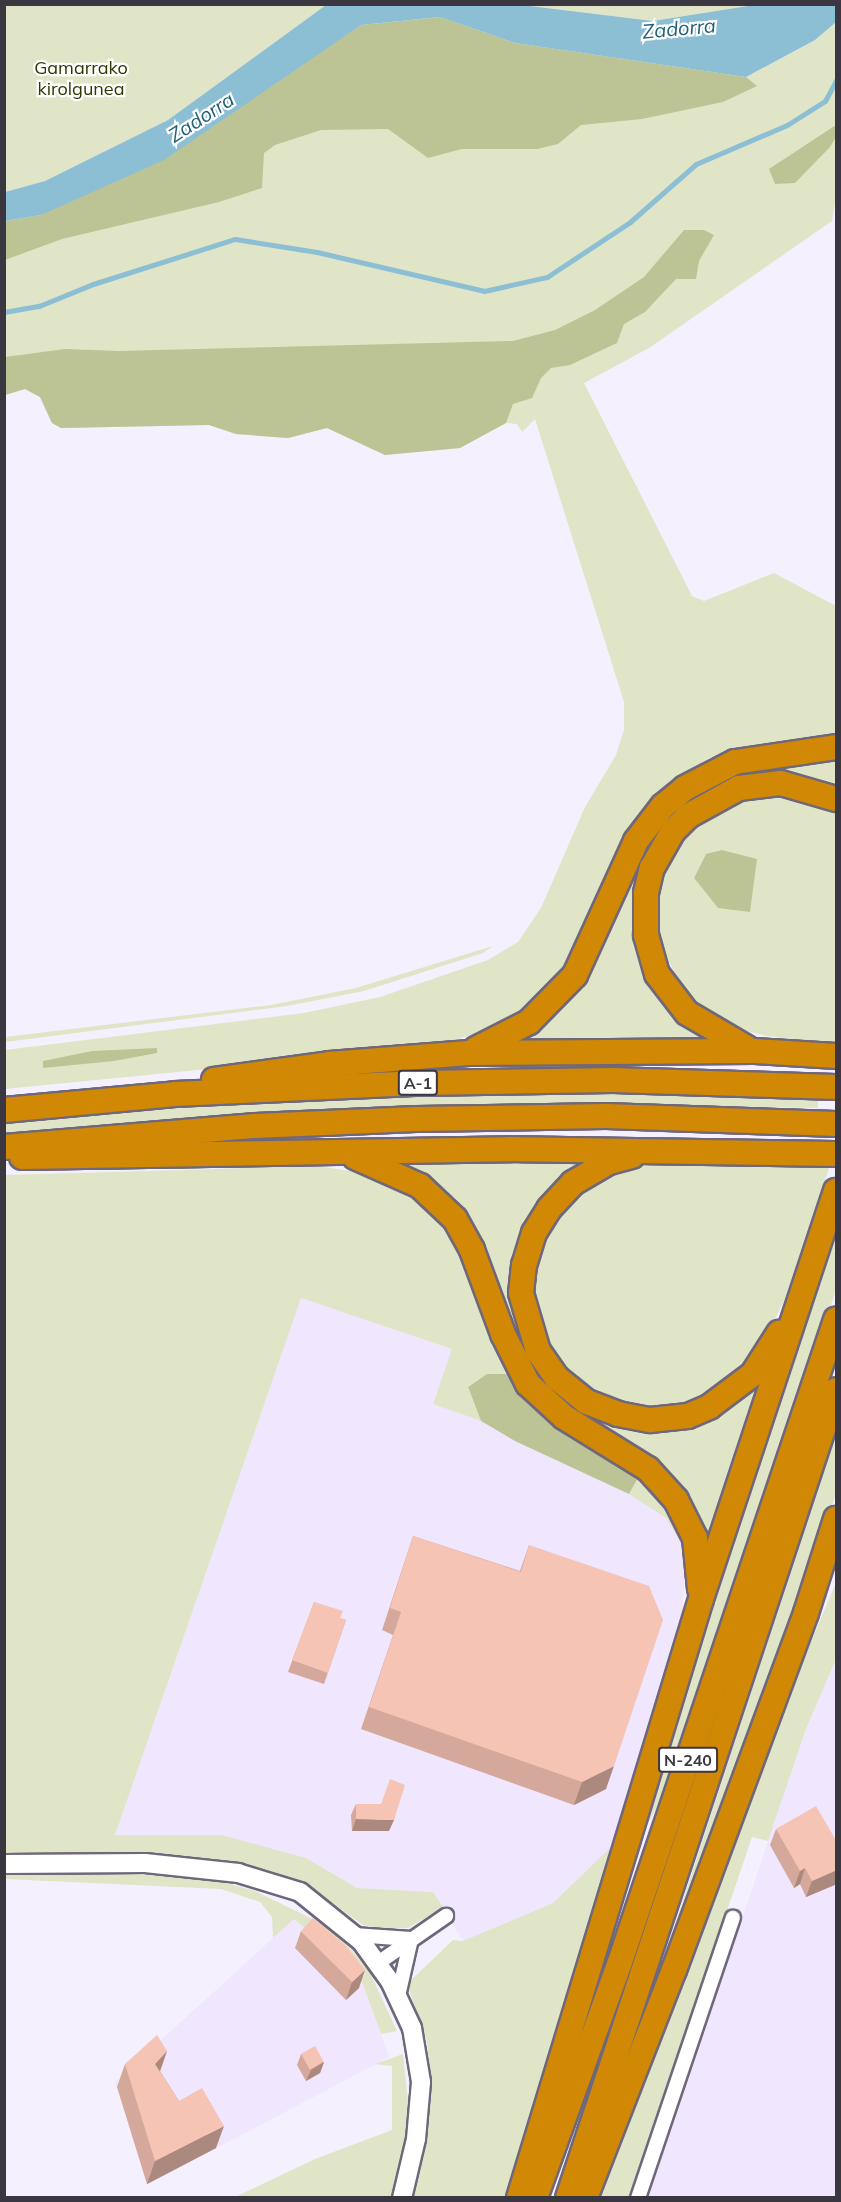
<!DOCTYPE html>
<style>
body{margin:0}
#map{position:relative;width:841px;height:2202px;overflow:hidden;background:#f5f0fd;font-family:Mulish,sans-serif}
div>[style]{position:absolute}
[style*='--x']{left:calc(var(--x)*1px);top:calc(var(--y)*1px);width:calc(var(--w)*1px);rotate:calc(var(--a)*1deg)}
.built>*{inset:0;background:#f0e6fe}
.green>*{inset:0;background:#e0e5c7}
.forest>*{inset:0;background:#bcc496}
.water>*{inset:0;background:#8cbed4}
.stream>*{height:5px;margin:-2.5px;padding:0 2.5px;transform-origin:2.5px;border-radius:2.5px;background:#8cbed4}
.roads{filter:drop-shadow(2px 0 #6f677b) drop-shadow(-2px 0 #6f677b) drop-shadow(0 2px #6f677b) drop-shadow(0 -2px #6f677b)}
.street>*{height:14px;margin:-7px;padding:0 7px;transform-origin:7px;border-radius:7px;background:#fff}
.secondary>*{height:18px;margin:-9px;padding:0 9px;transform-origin:9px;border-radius:9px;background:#fff}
.highway>*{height:24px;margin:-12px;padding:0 12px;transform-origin:12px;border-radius:12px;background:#d18805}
.wall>*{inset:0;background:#d4a99b}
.shaded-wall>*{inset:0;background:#ac897e}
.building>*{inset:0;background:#f6c4b4;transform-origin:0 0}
span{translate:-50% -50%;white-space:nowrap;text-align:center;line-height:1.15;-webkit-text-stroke:4.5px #fff;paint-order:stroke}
.shield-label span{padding:2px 4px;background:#fff;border:2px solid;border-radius:4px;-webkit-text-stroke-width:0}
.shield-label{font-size:16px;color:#3b3740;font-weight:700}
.park-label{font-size:18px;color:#323700}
.water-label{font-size:20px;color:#226078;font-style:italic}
.frame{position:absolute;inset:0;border:6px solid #3b3740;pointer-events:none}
</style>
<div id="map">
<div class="built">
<i style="clip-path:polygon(301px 1298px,453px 1349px,433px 1404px,481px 1421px,515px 1441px,616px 1485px,666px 1518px,682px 1544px,685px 1572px,682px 1613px,612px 1846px,553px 1903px,463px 1941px,433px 1892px,357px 1888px,306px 1858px,222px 1835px,115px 1835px)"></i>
<i style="clip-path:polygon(836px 1659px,836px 2197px,648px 2198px,806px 1729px)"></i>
<i style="clip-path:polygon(294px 1919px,360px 1977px,389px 2057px,147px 2185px,115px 2082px)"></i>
</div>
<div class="green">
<i style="clip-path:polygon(5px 5px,326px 5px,168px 120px,45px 181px,5px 192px)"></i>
<i style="clip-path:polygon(522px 5px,754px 5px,653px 21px)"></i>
<i style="clip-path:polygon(440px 17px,515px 43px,746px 77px,815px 40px,836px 22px,836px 197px,832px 221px,649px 348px,584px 383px,692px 596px,704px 601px,774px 573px,836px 606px,836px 736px,749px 746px,709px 758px,674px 782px,550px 992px,500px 1027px,429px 1047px,5px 1089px,5px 1050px,304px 1013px,380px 997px,488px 960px,518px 942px,541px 908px,585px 807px,616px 755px,624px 730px,624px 702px,535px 419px,522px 432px,517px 424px,506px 423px,460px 448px,385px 455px,327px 428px,288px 438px,236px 434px,209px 425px,61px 428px,52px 423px,40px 397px,25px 389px,5px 395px,5px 221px,41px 215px,262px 90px)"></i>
<i style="clip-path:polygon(836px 757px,836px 788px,782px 775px,708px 794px,635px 920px,708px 1039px,519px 1041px,553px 1015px,576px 990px,639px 855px,682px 800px,740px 770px)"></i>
<i style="clip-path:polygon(evenodd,796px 794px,836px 813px,836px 1045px,767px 1036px,738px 1029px,710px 1014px,685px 993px,658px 940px,658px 899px,663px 875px,680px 841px,728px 805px,758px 796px,796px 794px,706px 854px,718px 908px,694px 878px,706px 854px)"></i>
<i style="clip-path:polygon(493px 946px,483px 953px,364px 991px,287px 1006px,5px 1042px,5px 1037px,271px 1005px,356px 988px)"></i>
<i style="clip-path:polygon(563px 1092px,818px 1097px,818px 1108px,563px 1103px,360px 1107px,5px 1133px,5px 1122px,197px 1107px,359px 1096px)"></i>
<i style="clip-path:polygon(591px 1159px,515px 1271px,569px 1398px,700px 1421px,727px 1410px,761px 1380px,706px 1545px,701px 1531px,548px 1396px,435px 1186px,404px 1163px)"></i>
<i style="clip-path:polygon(681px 1161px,829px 1168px,785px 1298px,764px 1343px,740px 1373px,705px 1394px,663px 1410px,635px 1408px,606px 1400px,578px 1382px,554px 1356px,536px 1321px,535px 1265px,544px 1237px,557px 1216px,579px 1195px,605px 1179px,644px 1166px)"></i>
<i style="clip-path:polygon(317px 1166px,376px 1175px,412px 1193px,427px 1207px,449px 1233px,471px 1274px,493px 1345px,507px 1374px,487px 1374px,468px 1387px,481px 1421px,433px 1404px,452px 1349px,301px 1298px,115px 1835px,222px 1835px,306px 1858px,357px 1888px,433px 1892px,443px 1907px,408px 1928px,386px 1929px,363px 1925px,316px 1891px,274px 1872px,237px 1862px,201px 1858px,5px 1855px,4px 1175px)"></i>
<i style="clip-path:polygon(836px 1222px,836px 1290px,661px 1799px,642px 1835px,646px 1812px,759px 1453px)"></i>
<i style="clip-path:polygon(836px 1433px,836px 1494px,736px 1779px,671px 1948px,667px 1949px)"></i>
<i style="clip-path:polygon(639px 1476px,674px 1515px,682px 1544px,666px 1518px,629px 1494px)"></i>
<i style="clip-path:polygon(836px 1583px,836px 1659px,806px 1729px,768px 1841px,752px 1837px,630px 2197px,596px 2198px,712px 1904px,756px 1770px)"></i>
<i style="clip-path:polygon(612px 1846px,615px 1851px,506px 2197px,412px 2197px,431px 2102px,427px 2041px,407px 1984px,453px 1940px,463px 1941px,553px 1903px)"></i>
<i style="clip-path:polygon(5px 1873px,131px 1873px,223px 1882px,255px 1891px,325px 1925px,351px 1949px,370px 1973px,397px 2031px,381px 2034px,360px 1977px,294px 1919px,273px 1938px,272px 1917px,260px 1902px,221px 1889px,5px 1879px)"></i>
<i style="clip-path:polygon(403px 2054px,408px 2102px,404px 2150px,392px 2197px,235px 2197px,315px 2159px,392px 2130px,392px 2066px,375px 2064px)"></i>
</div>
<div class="forest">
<i style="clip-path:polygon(440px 17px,515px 43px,746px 77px,757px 86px,723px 102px,642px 119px,581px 125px,558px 144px,537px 149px,462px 149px,428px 158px,388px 129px,321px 130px,275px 145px,264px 153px,262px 188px,219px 202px,62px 239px,5px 260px,5px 221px,41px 215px,262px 90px,361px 25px)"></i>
<i style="clip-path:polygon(836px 125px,836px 137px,830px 147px,795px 183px,775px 184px,769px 169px)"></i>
<i style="clip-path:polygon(684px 230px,704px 230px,714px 235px,699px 261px,696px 279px,676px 279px,645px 312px,624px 324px,617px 343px,570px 365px,551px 368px,541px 378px,532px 398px,513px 404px,506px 423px,460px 448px,385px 455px,327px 428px,288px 438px,236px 434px,209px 425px,61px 428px,52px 423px,40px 397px,25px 389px,5px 395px,5px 357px,65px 349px,119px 351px,513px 341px,555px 330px,595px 310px,644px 277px)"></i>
<i style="clip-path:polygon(722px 850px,757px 859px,750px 912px,718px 908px,694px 878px,706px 854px)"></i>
<i style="clip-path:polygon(157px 1048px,157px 1053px,114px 1061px,43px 1068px,43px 1061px,92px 1051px)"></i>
<i style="clip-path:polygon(487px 1374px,507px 1374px,552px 1425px,639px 1476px,629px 1494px,515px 1441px,481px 1421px,468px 1387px)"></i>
</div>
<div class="water">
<i style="clip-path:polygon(522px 5px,653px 21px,754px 5px,836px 5px,836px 22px,815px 40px,746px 77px,515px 43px,440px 17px,361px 25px,164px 160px,41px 215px,5px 221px,5px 192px,45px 181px,168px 120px,326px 5px)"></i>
</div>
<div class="stream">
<i style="--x:4;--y:312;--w:36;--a:-10"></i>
<i style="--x:39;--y:306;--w:58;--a:-22.2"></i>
<i style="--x:93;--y:284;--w:149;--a:-17.6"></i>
<i style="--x:235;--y:239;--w:83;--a:9"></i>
<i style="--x:317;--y:252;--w:171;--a:13.1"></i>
<i style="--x:484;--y:291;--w:65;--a:-12.5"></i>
<i style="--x:547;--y:277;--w:100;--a:-33.5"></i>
<i style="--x:630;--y:222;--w:88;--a:-41.3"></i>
<i style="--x:696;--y:164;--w:99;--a:-23.2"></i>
<i style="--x:787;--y:125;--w:45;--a:-32.3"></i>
<i style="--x:825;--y:101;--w:24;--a:-62"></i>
</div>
<div class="roads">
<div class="street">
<i style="--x:354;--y:1935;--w:57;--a:4"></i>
<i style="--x:411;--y:1939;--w:58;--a:102.8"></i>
<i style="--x:378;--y:1963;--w:83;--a:-34.7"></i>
<i style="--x:638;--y:2198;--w:296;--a:-71.3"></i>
</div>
<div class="secondary">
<i style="--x:4;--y:1864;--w:141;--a:-0.4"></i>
<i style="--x:145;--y:1863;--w:94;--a:6.1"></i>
<i style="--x:238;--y:1873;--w:65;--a:17"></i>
<i style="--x:300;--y:1892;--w:78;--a:38.8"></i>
<i style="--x:361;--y:1941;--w:49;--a:54.1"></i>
<i style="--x:390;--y:1981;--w:52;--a:64.9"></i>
<i style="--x:412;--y:2028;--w:55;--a:80.5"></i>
<i style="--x:421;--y:2082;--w:57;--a:95"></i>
<i style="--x:416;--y:2139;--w:61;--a:103.3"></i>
</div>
<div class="highway">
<i style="--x:747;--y:1048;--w:69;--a:-149.7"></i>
<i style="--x:687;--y:1013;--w:49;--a:-127.6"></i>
<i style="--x:657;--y:974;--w:41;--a:-105.8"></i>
<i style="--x:646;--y:935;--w:42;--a:-90"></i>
<i style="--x:646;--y:893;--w:26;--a:-77"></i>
<i style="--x:652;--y:868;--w:43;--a:-60.4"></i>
<i style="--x:673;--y:831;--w:21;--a:-45"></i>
<i style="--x:688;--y:816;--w:58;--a:-28.8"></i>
<i style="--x:739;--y:788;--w:42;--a:-6.8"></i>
<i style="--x:781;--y:783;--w:57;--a:16.2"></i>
<i style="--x:476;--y:1049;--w:59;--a:-27"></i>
<i style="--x:529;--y:1022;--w:66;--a:-45.6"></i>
<i style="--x:575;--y:975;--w:147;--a:-65.5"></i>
<i style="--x:636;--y:841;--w:44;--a:-52.4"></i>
<i style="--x:663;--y:806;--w:28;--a:-39"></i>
<i style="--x:685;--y:788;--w:56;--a:-27.5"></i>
<i style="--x:735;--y:762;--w:102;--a:-8.4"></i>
<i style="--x:214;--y:1080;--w:116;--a:-7.9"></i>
<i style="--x:329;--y:1064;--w:140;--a:-4.5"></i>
<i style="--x:469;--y:1053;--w:286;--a:-0.4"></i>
<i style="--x:755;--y:1051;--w:81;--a:3.5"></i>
<i style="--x:4;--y:1110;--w:172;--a:-5.3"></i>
<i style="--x:175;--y:1094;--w:240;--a:-2.6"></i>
<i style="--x:415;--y:1083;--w:198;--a:-0.9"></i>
<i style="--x:613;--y:1080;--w:223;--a:1.8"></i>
<i style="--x:4;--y:1147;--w:252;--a:-4.8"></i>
<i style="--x:255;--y:1126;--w:161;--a:-2.5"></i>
<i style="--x:416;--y:1119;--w:190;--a:-0.9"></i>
<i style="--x:606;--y:1116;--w:230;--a:2"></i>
<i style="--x:632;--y:1156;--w:24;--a:165"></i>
<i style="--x:609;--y:1162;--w:42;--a:149.7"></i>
<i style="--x:573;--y:1183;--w:35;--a:133"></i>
<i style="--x:549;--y:1209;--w:28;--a:122"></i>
<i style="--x:534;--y:1233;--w:34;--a:107"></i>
<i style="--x:524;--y:1265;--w:28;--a:96"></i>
<i style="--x:521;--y:1293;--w:60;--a:73.7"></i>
<i style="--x:538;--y:1351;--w:33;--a:55"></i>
<i style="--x:557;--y:1378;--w:38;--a:39"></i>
<i style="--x:587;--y:1402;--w:33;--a:21"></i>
<i style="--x:618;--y:1414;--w:33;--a:11"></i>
<i style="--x:650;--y:1420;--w:38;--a:-6"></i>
<i style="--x:688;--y:1416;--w:23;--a:-23"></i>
<i style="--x:709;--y:1407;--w:55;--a:-36.9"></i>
<i style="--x:753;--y:1374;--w:49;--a:-57.6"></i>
<i style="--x:22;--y:1157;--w:488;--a:-0.9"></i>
<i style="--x:510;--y:1149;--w:326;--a:0.9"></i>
<i style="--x:355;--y:1157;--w:71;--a:24"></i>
<i style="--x:420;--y:1186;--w:48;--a:43.3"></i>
<i style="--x:455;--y:1219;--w:35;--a:61"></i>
<i style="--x:472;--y:1250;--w:90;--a:69.7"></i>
<i style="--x:503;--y:1334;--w:56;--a:63.4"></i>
<i style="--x:528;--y:1384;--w:49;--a:42.5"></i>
<i style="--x:564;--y:1417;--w:99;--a:31.8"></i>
<i style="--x:648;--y:1469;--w:42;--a:47.9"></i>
<i style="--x:676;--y:1500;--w:42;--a:63.4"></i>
<i style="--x:695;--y:1538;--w:51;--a:84.4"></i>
<i style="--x:519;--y:2198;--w:626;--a:-73.1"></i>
<i style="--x:701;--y:1599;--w:430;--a:-71.7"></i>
<i style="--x:535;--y:2198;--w:248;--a:-70.2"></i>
<i style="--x:619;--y:1965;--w:681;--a:-71.41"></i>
<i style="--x:568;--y:2198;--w:851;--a:-71.65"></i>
<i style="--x:585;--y:2198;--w:245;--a:-68.7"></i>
<i style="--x:674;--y:1970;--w:381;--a:-69.7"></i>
<i style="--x:806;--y:1613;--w:99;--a:-72.3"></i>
</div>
</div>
<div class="wall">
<i style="clip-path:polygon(413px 1536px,520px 1571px,529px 1545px,606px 1789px,574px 1805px,361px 1729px,393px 1635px,382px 1630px)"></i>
<i style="clip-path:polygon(314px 1602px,340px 1618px,346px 1620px,324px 1684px,288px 1672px)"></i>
<i style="clip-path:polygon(356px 1804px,389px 1831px,352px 1831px,351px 1815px)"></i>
<i style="clip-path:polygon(776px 1829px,837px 1842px,837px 1884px,806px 1897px,800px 1884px,794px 1888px,770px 1845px)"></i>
<i style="clip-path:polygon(301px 1931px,359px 1988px,346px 2000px,295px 1948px)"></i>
<i style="clip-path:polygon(167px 2051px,160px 2071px,179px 2101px,216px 2148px,147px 2184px,117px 2087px,125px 2064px)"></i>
<i style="clip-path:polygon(301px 2054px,324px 2062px,320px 2073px,306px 2081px,297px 2065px)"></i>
</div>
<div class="shaded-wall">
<i style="clip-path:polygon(614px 1766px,606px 1789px,574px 1805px,582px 1782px)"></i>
<i style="clip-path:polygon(356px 1819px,394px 1820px,389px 1831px,352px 1831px)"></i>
<i style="clip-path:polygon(805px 1868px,800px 1884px,794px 1888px,800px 1871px)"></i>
<i style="clip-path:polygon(837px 1870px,837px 1884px,806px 1897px,812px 1881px)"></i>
<i style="clip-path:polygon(365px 1970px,359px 1988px,346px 2000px,352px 1982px)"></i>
<i style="clip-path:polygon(167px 2051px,159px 2074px,155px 2064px)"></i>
<i style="clip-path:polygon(324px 2062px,320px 2073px,306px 2081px,311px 2070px)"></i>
<i style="clip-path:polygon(224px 2126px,216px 2148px,147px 2184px,155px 2161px)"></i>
</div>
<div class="building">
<i style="clip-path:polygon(413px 1536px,521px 1572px,529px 1545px,649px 1586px,663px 1620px,614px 1766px,582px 1782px,369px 1707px,401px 1612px,390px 1608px)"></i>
<i style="clip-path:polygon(314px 1602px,343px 1611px,340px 1618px,346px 1620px,328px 1673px,292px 1660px)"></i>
<i style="clip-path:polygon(390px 1779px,405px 1785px,394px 1820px,356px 1819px,356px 1804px,381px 1804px)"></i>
<i style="clip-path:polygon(816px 1806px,837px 1842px,837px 1870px,812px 1881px,805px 1868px,800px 1871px,776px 1829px)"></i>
<i style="clip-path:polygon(313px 1918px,345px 1945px,365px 1970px,352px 1982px,301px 1931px)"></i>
<i style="clip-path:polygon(157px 2035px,167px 2051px,155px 2064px,179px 2101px,202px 2088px,224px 2126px,155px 2161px,125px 2064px)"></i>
<i style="left:315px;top:2046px;width:18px;height:16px;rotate:61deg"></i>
</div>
<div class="shield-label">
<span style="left:418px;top:1083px">A-1</span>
<span style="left:688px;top:1760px">N-240</span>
</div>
<div class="park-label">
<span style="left:81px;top:79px">Gamarrako<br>kirolgunea</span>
</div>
<div class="water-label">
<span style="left:679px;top:28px;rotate:-5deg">Zadorra</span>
<span style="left:201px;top:117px;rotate:-33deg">Zadorra</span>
</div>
<div class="frame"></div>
</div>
